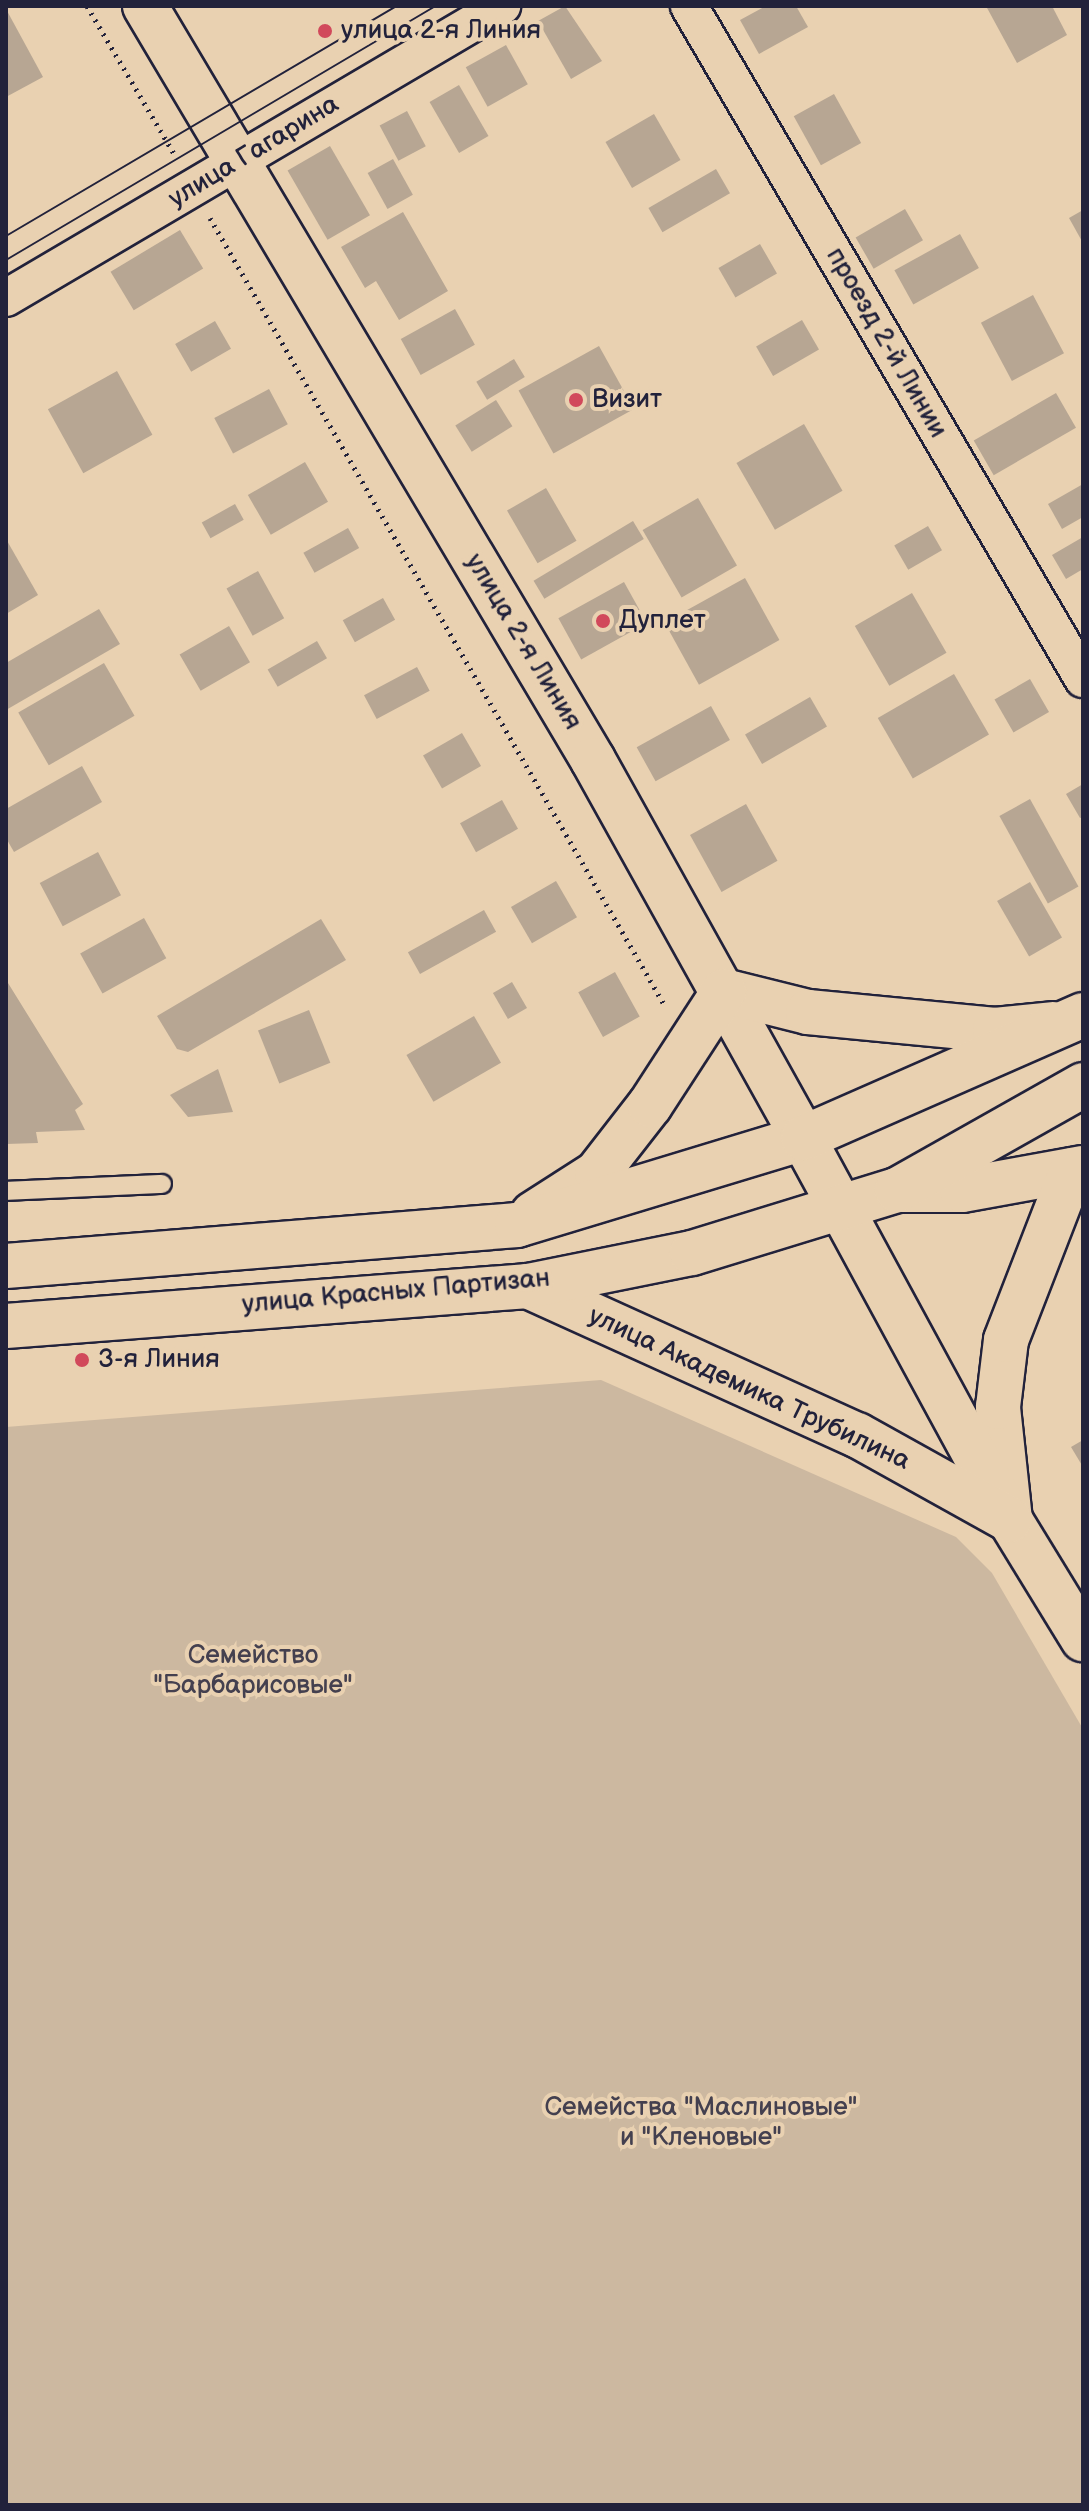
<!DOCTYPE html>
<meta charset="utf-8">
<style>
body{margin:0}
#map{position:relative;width:1089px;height:2511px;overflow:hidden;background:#e9d1b1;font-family:"Balsamiq Sans",sans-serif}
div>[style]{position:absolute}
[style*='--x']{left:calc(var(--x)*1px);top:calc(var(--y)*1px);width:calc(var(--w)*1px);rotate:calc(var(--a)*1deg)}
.green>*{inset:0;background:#ccb8a0}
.building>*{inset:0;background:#b7a693;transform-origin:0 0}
.path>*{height:5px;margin-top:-2.5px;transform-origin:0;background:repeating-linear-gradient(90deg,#22223b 0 2px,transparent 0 8px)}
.roads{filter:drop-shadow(2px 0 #22223b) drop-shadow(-2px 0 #22223b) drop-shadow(0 2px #22223b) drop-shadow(0 -2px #22223b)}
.service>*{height:18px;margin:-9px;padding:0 9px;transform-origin:9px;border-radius:9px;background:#e9d1b1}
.minor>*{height:36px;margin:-18px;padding:0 18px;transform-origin:18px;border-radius:18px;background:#e9d1b1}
.tertiary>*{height:44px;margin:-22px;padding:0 22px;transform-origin:22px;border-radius:22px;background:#e9d1b1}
.secondary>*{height:44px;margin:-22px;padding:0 22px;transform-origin:22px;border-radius:22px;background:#e9d1b1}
.trunk>*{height:44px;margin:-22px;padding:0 22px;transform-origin:22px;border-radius:22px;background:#e9d1b1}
.tram>*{height:2px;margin:-1px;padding:0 1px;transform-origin:1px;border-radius:1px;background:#22223b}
.dots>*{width:22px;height:22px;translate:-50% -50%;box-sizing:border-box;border:4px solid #e9d1b1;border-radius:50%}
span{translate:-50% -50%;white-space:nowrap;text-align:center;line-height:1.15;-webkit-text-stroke:8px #e9d1b1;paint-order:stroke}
.poi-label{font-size:26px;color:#22223b}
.left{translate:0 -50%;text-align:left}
.street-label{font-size:26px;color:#22223b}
.park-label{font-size:26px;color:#44404f}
.frame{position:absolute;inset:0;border:8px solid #22223b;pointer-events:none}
</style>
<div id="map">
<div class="green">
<i style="clip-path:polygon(601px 1380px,956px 1537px,992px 1573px,1083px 1729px,1083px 2505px,6px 2505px,6px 1427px)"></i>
</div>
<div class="building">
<i style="clip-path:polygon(565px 6px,602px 61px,571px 79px,538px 21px)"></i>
<i style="clip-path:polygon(766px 6px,796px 6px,808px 27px,759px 54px,740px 20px)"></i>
<i style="clip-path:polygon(986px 6px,1052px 6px,1067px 35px,1017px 63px)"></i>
<i style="clip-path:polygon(6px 9px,43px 77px,6px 97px)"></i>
<i style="left:506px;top:45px;width:45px;height:46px;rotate:61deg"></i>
<i style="left:459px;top:85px;width:59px;height:34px;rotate:60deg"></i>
<i style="left:834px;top:94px;width:56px;height:46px;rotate:61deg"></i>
<i style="left:407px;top:111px;width:40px;height:31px;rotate:62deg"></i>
<i style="left:654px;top:114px;width:53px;height:56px;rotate:60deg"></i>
<i style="left:330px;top:146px;width:80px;height:49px;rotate:60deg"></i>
<i style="left:393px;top:159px;width:41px;height:29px;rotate:61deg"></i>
<i style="left:716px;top:169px;width:28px;height:78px;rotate:60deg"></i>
<i style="left:905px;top:209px;width:36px;height:57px;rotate:60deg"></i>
<i style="clip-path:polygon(1083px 210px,1083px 243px,1069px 218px)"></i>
<i style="clip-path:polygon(403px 212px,448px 291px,399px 320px,376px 281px,365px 288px,341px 247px)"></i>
<i style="left:180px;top:230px;width:45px;height:81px;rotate:59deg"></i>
<i style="left:960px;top:234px;width:39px;height:75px;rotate:61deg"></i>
<i style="left:760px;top:244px;width:34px;height:48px;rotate:60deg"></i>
<i style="left:1033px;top:295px;width:66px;height:59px;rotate:62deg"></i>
<i style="left:455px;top:309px;width:41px;height:62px;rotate:61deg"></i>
<i style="left:802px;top:320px;width:34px;height:53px;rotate:60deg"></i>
<i style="left:215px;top:321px;width:32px;height:46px;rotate:60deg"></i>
<i style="left:599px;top:346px;width:72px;height:92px;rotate:61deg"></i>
<i style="left:514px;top:359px;width:21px;height:44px;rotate:59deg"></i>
<i style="left:117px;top:371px;width:73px;height:79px;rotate:61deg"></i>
<i style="left:269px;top:389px;width:40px;height:62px;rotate:62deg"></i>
<i style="left:1056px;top:393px;width:40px;height:95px;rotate:60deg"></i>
<i style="left:496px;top:400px;width:31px;height:48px;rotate:58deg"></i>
<i style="left:804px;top:424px;width:77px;height:78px;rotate:60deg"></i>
<i style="left:305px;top:462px;width:46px;height:66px;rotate:60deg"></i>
<i style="clip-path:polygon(1083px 484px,1083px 517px,1062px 529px,1048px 504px)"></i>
<i style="left:546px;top:488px;width:61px;height:45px;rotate:60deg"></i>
<i style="left:698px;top:498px;width:78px;height:64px;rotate:60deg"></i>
<i style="left:235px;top:504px;width:18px;height:38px;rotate:61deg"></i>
<i style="left:633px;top:521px;width:21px;height:116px;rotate:59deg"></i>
<i style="left:928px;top:526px;width:28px;height:39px;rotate:60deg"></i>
<i style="left:348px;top:528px;width:23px;height:51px;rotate:61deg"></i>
<i style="clip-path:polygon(1083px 537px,1083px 569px,1066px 579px,1052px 555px)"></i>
<i style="clip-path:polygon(6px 539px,38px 595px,6px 614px)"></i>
<i style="left:258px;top:571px;width:54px;height:36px;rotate:61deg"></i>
<i style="left:745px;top:578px;width:71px;height:92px;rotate:61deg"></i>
<i style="left:624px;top:582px;width:47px;height:75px;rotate:61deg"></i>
<i style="left:912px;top:593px;width:69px;height:66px;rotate:60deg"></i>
<i style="left:383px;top:598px;width:25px;height:46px;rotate:61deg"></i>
<i style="clip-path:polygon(99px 609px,120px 644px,6px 710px,6px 663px)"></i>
<i style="left:229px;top:626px;width:42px;height:57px;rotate:60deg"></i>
<i style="left:317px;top:641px;width:20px;height:57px;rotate:60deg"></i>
<i style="left:104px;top:663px;width:61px;height:99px;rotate:60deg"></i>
<i style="left:417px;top:667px;width:27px;height:60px;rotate:62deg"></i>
<i style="left:954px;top:674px;width:70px;height:88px;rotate:60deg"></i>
<i style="left:1030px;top:679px;width:38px;height:41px;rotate:60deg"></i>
<i style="left:810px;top:697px;width:34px;height:75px;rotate:60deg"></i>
<i style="left:711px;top:706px;width:39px;height:85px;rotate:61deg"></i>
<i style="left:462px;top:733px;width:38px;height:45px;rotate:60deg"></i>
<i style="clip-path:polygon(82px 766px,102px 802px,14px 852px,6px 838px,6px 809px)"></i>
<i style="clip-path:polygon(1083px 784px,1083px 817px,1080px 818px,1066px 794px)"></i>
<i style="left:1030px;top:799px;width:100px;height:35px;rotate:61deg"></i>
<i style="left:502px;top:800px;width:33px;height:48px;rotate:61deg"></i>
<i style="left:746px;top:804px;width:65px;height:64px;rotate:61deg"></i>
<i style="left:98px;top:852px;width:49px;height:66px;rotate:62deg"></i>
<i style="left:556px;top:881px;width:42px;height:52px;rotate:60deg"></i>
<i style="left:1030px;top:882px;width:64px;height:38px;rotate:60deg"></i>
<i style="left:484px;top:910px;width:25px;height:87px;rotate:61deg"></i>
<i style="left:144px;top:918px;width:46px;height:73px;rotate:61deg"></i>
<i style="clip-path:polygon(321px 919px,346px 960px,188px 1052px,177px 1049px,157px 1016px)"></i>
<i style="left:615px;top:972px;width:51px;height:42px;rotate:61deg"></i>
<i style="left:512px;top:982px;width:30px;height:22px;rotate:60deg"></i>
<i style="clip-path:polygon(8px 983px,83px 1104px,75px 1110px,85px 1130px,36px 1132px,38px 1143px,6px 1144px)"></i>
<i style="left:309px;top:1010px;width:57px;height:55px;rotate:68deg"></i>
<i style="left:474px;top:1016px;width:54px;height:78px;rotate:60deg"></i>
<i style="clip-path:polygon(218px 1069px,233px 1112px,188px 1117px,170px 1095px)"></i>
<i style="clip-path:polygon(1083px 1440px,1083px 1467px,1071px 1447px)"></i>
</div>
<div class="path">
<i style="--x:87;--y:6;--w:175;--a:59.5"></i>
<i style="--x:210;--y:218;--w:910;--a:60"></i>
</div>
<div class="roads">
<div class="service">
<i style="--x:6;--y:1191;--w:156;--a:-2.6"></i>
</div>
<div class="minor">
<i style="--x:689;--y:6;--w:780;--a:59.65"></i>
<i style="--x:6;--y:298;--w:576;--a:-30.49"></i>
</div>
<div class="tertiary">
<i style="--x:145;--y:6;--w:877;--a:59.28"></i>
<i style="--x:593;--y:760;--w:432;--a:60.9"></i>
<i style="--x:724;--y:991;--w:87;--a:14"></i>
<i style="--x:808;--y:1012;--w:188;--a:5.5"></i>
<i style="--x:995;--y:1030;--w:58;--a:-5.9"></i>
<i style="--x:897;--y:1190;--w:65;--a:0"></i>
<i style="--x:962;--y:1190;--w:123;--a:-10.3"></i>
<i style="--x:533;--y:1214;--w:76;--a:-32.6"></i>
<i style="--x:597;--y:1173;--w:86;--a:-52.1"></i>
<i style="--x:650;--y:1105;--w:136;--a:-57"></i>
<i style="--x:1010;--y:1520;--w:114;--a:-96.1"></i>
<i style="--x:998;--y:1407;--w:67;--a:-83.2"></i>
<i style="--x:1006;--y:1340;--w:182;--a:-68.8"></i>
</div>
<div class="secondary">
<i style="--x:803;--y:1138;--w:434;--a:61.5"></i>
<i style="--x:1010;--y:1520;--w:140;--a:58.5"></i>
<i style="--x:528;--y:1286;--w:361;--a:24.4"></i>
<i style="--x:857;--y:1435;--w:175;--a:29.1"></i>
</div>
<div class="trunk">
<i style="--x:6;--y:1266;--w:513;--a:-4.59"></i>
<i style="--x:517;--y:1225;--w:299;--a:-16.9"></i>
<i style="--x:803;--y:1138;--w:306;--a:-23.7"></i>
<i style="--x:6;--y:1326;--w:524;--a:-4.38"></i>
<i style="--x:528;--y:1286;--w:167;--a:-11.4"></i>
<i style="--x:692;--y:1253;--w:214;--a:-17.1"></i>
<i style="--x:897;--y:1190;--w:214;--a:-29.4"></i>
</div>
</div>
<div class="tram">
<i style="--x:6;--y:236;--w:454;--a:-30.5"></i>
<i style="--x:6;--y:260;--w:499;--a:-30.6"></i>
</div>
<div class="dots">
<i style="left:325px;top:31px;background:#d1495b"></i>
<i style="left:576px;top:400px;background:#d1495b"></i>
<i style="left:603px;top:621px;background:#d1495b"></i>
<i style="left:82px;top:1360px;background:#d1495b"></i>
</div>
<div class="poi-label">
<span class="left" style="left:341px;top:31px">улица 2-я Линия</span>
<span class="left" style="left:592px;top:400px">Визит</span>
<span class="left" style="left:619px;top:621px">Дуплет</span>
<span class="left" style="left:98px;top:1360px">3-я Линия</span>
</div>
<div class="street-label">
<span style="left:254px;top:152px;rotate:-31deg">улица Гагарина</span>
<span style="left:886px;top:343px;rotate:60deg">проезд 2-й Линии</span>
<span style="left:523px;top:642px;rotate:59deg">улица 2-я Линия</span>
<span style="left:396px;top:1292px;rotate:-5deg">улица Красных Партизан</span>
<span style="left:749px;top:1389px;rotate:25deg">улица Академика Трубилина</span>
</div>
<div class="park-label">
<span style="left:253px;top:1671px">Семейство<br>"Барбарисовые"</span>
<span style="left:701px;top:2123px">Семейства "Маслиновые"<br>и "Кленовые"</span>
</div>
<div class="frame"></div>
</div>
